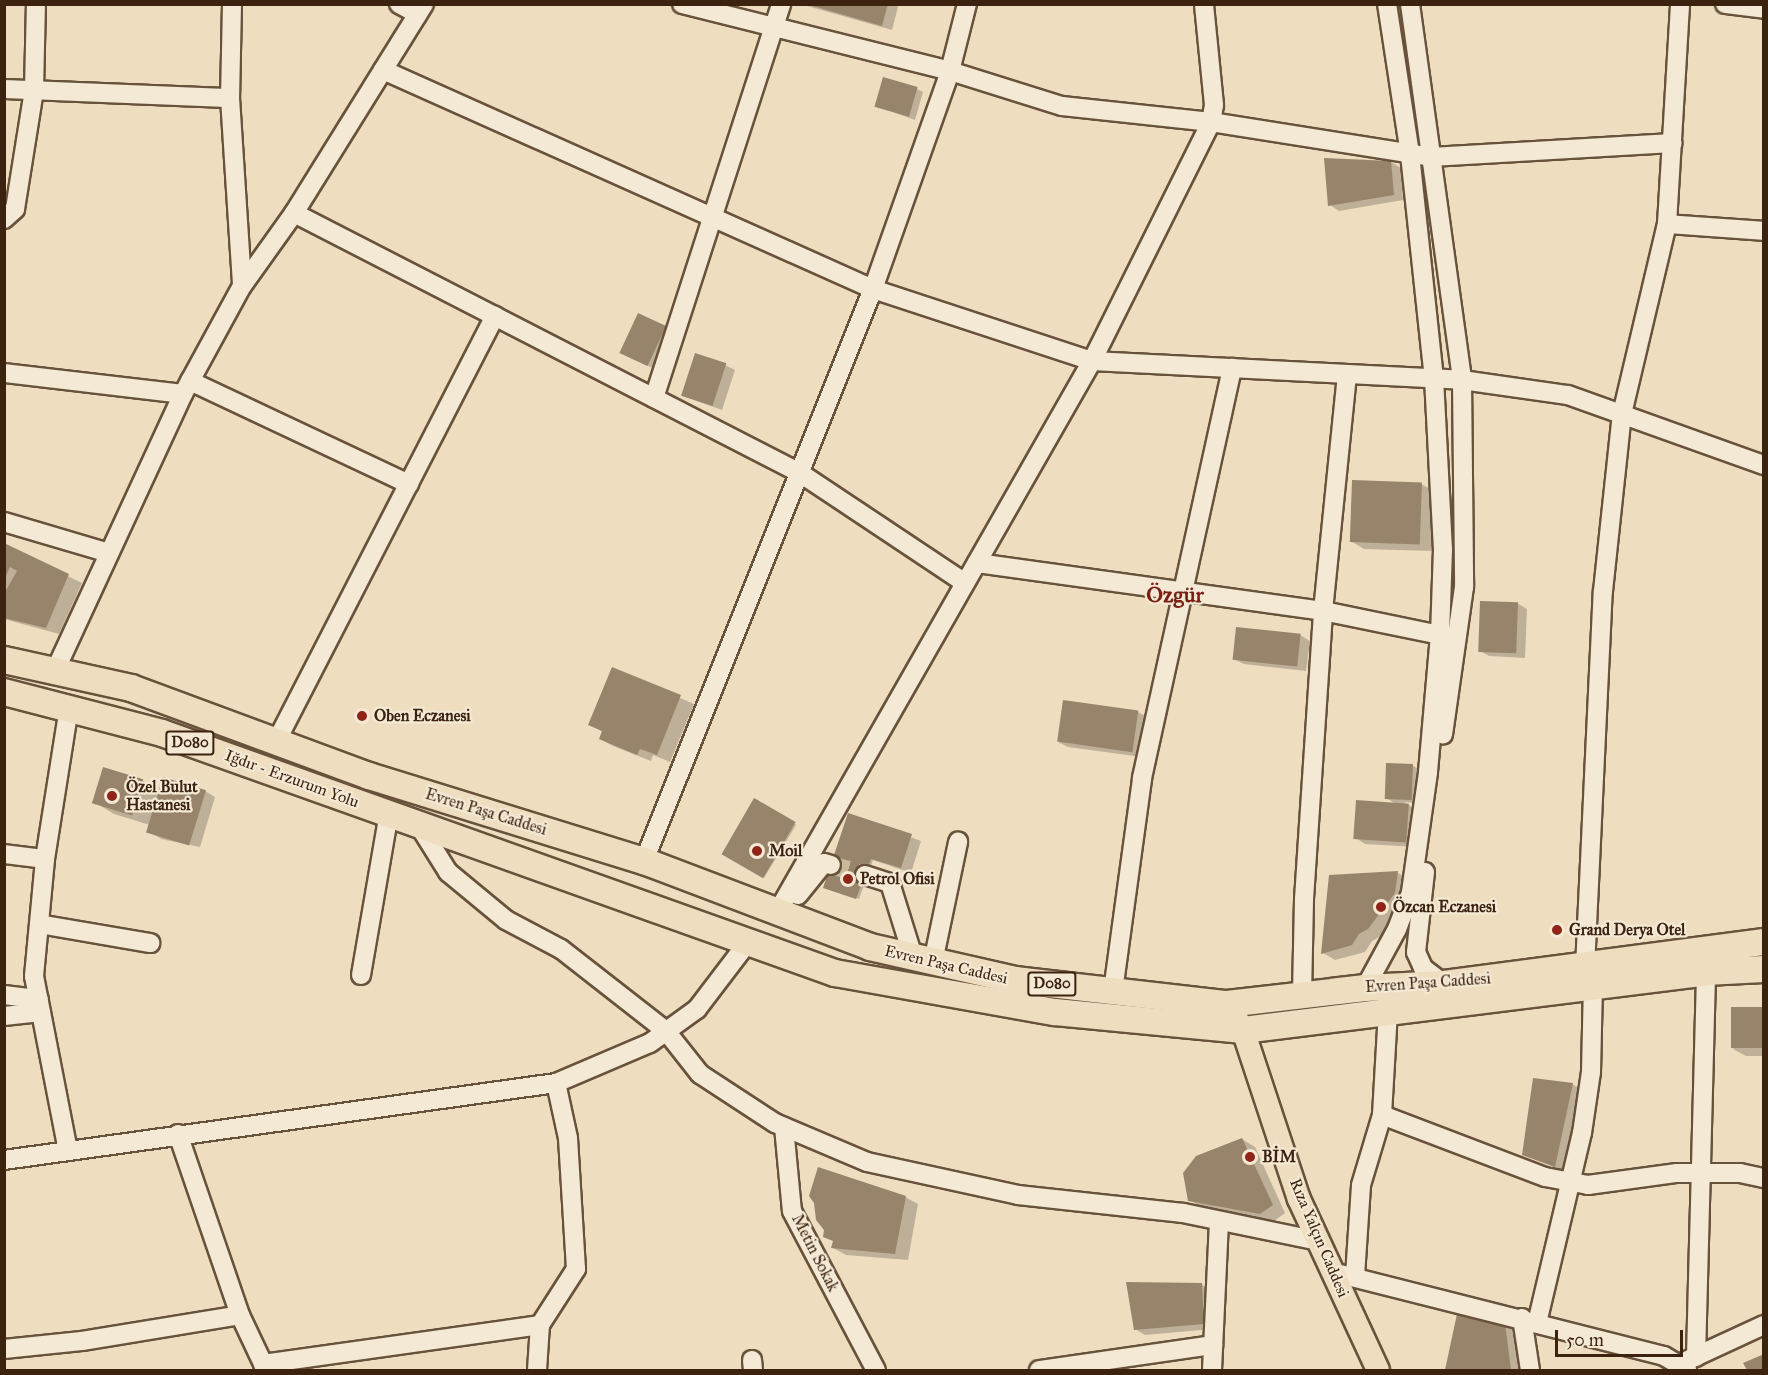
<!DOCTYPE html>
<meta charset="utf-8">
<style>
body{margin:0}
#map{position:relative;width:1768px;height:1375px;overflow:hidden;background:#eeddbf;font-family:"IM FELL Great Primer",serif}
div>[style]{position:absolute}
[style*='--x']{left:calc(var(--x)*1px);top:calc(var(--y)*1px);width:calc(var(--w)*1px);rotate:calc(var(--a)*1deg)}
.shadow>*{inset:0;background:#0003;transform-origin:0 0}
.building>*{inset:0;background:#98846b;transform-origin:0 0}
.minor-tunnel>*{height:18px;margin-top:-9px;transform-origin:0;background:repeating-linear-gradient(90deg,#cab89c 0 18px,transparent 0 27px)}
.roads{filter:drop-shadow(2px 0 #68523b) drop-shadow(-2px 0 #68523b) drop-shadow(0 2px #68523b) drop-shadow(0 -2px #68523b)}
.minor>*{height:18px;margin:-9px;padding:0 9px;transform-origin:9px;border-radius:9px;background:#f4e9d5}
.major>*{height:22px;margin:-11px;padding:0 11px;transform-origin:11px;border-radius:11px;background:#eeddbf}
.highway>*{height:26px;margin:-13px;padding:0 13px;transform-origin:13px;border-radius:13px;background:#eeddbf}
.dots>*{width:16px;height:16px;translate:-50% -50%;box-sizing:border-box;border:3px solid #f4e9d5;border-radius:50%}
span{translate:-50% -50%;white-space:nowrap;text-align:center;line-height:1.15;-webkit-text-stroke:4.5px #f4e9d5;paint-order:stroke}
.shield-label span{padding:2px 4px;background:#f4e9d5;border:2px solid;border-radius:4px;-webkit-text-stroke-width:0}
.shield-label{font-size:15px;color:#3b230f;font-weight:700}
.poi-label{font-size:16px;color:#3b230f;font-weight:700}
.left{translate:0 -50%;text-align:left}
.street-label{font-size:16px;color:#3b230f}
.district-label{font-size:22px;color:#7a1f14;font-weight:700}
.frame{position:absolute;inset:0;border:6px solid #3b230f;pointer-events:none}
.scale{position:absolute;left:1555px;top:1330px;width:128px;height:27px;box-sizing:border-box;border:3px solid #3b230f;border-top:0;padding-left:8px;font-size:18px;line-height:21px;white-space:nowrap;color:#3b230f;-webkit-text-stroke:4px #f4e9d5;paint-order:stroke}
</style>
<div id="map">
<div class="shadow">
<i style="clip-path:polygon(894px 4px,898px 7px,892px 30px,807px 6px)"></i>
<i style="clip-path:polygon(917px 89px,923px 92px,915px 120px,876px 106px)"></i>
<i style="clip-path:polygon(1391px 162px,1401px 168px,1403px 200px,1339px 211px,1330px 205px)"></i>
<i style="clip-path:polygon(665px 327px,674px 333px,657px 370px,631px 358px)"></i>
<i style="clip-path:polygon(725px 365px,735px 370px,722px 410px,683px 396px)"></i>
<i style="clip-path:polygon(1421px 484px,1434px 491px,1432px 551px,1364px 549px,1351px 541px)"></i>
<i style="clip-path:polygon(4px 545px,82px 583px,59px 634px,4px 619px)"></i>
<i style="clip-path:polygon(1517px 603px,1527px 609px,1525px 658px,1489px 656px,1480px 651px)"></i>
<i style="clip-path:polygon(1300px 635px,1310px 641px,1306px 671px,1244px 664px,1234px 659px)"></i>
<i style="clip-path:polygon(613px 669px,694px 704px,670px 762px,653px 755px,651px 761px,613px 746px,600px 739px,603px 732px,590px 724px)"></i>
<i style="clip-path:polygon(1138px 712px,1147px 717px,1142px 757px,1068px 747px,1058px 742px)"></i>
<i style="clip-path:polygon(1412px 765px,1418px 769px,1417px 803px,1404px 802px,1418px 811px,1416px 847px,1365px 844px,1356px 838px,1396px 804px,1386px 798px)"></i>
<i style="clip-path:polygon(142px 780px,161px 791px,205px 791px,215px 797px,200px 847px,161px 839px,152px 833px,153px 826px,114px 814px,94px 802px)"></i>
<i style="left:755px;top:800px;width:48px;height:62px;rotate:31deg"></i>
<i style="clip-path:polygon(849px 815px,921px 841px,911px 873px,873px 860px,859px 899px,828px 888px)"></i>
<i style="clip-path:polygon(1398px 873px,1411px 880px,1408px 901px,1381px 936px,1372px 941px,1365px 952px,1335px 960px,1323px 953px)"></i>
<i style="clip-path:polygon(1764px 1008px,1764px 1056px,1746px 1056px,1733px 1049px)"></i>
<i style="clip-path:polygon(1572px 1084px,1582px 1090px,1565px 1172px,1524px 1154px)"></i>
<i style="clip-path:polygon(1242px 1139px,1255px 1147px,1285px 1213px,1274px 1221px,1203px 1208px,1190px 1200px)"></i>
<i style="clip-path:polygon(905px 1197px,918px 1204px,908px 1260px,846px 1255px,833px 1248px)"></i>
<i style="clip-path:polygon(1202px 1285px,1211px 1290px,1213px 1329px,1145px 1335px,1135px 1329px)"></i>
<i style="clip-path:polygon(1458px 1316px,1505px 1324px,1515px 1330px,1520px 1370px,1446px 1370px)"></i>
</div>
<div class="building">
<i style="clip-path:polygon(806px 4px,888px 4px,882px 26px)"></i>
<i style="left:883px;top:77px;width:36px;height:31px;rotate:16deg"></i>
<i style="clip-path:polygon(1324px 158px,1391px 161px,1394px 195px,1328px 206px)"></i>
<i style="left:638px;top:313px;width:31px;height:44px;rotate:25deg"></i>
<i style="left:695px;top:353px;width:33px;height:45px;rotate:18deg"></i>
<i style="left:1352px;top:480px;width:70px;height:62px;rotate:2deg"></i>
<i style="clip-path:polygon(4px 543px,69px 574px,46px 628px,4px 618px,4px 594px,17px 571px,10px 567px,4px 580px)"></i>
<i style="left:1480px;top:601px;width:38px;height:51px;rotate:2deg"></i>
<i style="left:1236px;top:627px;width:65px;height:33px;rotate:6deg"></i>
<i style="clip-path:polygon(612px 667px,681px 695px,657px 755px,640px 749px,637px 755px,599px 739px,602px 731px,588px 725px)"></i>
<i style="left:1063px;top:700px;width:76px;height:42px;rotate:8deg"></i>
<i style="left:1386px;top:763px;width:27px;height:36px;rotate:2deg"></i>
<i style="left:103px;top:767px;width:42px;height:38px;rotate:17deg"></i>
<i style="left:163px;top:777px;width:45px;height:58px;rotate:17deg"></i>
<i style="left:754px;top:798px;width:48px;height:65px;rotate:30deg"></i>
<i style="left:1356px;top:800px;width:53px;height:39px;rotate:4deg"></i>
<i style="clip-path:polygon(848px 813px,912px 834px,901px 868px,871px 859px,856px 899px,823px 888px)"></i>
<i style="clip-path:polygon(1398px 871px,1395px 893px,1368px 929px,1359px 934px,1352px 945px,1321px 954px,1329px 875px)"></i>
<i style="left:1764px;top:1007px;width:41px;height:33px;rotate:90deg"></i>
<i style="clip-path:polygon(1533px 1078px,1573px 1083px,1555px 1167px,1522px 1155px)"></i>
<i style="clip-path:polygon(1242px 1138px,1273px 1205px,1260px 1214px,1188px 1201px,1183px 1173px,1196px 1156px)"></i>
<i style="clip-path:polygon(818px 1167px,906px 1196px,895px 1254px,831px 1248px,833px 1241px,823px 1237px,824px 1230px,816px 1220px,814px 1203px,809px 1196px)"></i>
<i style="clip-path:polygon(1126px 1282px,1202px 1283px,1204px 1324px,1134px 1330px)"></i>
<i style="clip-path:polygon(1457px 1314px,1505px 1323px,1511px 1370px,1445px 1370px)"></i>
<i style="clip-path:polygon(1764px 1354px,1764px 1370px,1747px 1370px,1743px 1363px)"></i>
</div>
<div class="minor-tunnel">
<i style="--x:831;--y:865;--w:35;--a:16"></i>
</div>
<div class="roads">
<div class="minor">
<i style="--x:232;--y:4;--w:94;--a:91.2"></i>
<i style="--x:230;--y:98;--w:188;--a:86.3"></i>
<i style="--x:399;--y:4;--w:21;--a:28"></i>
<i style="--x:682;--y:4;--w:276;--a:14"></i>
<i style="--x:950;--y:71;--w:117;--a:17.4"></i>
<i style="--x:1062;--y:106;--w:150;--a:6.1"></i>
<i style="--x:1211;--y:122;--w:223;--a:9"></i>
<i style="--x:1431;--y:157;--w:242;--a:-3.3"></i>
<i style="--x:1410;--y:4;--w:380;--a:82.1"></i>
<i style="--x:1462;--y:380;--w:207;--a:89.4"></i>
<i style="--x:1464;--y:587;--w:149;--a:98.1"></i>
<i style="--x:1725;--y:4;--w:39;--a:7"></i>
<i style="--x:383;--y:70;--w:537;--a:24.08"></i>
<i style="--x:873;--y:289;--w:231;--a:18.2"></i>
<i style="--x:1092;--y:361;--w:370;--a:2.9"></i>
<i style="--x:1462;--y:380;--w:107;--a:8.1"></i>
<i style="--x:1568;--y:395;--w:208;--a:19.7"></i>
<i style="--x:4;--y:89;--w:226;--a:2.3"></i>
<i style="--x:294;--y:213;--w:569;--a:27.2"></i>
<i style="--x:800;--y:473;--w:198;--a:33.7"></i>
<i style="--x:4;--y:219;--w:15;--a:-42"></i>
<i style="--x:15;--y:209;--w:121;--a:-80.9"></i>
<i style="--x:34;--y:90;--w:86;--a:-88.7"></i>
<i style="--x:1667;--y:224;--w:97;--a:4.1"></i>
<i style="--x:4;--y:373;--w:180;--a:6.7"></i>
<i style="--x:190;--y:381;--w:242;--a:25.2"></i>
<i style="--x:654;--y:398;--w:414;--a:-72.1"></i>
<i style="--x:4;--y:522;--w:109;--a:16.4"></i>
<i style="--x:977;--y:563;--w:349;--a:7.9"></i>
<i style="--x:1323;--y:611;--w:119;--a:11.6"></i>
<i style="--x:55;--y:671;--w:305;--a:-65.2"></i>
<i style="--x:183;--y:394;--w:123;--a:-61.4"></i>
<i style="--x:242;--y:286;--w:90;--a:-54.5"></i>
<i style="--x:294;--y:213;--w:246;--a:-58.1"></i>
<i style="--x:276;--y:742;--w:479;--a:-62.8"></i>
<i style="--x:418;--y:824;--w:57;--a:58"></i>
<i style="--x:448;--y:872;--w:75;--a:39.6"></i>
<i style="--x:506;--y:920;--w:62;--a:27.8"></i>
<i style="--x:561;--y:949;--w:133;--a:38"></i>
<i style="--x:666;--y:1031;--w:55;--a:51.7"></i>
<i style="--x:700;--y:1074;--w:90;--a:33.2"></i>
<i style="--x:775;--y:1123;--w:100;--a:23"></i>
<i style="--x:867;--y:1162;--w:155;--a:12.3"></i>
<i style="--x:1018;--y:1195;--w:166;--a:6.2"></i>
<i style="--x:1183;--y:1213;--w:138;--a:11.7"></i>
<i style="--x:4;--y:854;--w:41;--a:7"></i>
<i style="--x:644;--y:861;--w:616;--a:-68.18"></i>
<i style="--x:873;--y:289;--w:231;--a:-70.5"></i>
<i style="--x:950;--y:71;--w:69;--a:-75.8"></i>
<i style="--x:1425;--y:872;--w:81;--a:96.4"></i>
<i style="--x:1416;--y:952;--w:17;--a:66"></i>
<i style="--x:1423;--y:968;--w:26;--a:37"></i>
<i style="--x:865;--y:875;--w:26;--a:18"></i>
<i style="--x:890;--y:883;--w:77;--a:72.7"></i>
<i style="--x:798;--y:895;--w:41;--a:-50.9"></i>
<i style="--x:824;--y:863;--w:7;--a:16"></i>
<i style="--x:778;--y:911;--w:633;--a:-60.28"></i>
<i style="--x:1092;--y:361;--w:267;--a:-63.5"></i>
<i style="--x:1211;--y:122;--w:17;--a:-80"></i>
<i style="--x:1214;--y:105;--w:101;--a:-95.7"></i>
<i style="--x:39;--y:924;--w:113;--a:9.7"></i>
<i style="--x:933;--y:962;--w:123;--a:-78.2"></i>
<i style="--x:1585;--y:968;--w:377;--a:-87.3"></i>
<i style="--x:1603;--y:591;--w:178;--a:-83.9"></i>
<i style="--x:1622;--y:414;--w:195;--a:-76.7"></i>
<i style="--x:1667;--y:224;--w:220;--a:-86.6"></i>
<i style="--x:361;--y:975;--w:164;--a:-80.2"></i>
<i style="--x:1365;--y:988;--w:67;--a:-61.5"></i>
<i style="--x:1397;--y:929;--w:40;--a:-69"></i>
<i style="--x:1411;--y:892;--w:121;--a:-81.9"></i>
<i style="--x:1428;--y:772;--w:138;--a:-85"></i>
<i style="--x:1440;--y:635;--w:85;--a:-88"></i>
<i style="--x:1443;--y:550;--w:171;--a:-93"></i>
<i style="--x:1434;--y:379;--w:226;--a:-96.1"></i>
<i style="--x:1410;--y:154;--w:152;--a:-98.7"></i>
<i style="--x:1113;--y:991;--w:215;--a:-82.2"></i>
<i style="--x:1142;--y:778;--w:420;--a:-77.6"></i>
<i style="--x:4;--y:995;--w:35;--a:7"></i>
<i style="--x:1302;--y:995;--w:96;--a:-88.8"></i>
<i style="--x:1304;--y:899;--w:289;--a:-86.2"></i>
<i style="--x:1323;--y:611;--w:238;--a:-84.2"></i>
<i style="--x:4;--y:1016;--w:37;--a:-6"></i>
<i style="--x:1382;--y:1115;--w:174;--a:20.8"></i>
<i style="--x:1545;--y:1177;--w:44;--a:10.5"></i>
<i style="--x:1588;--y:1185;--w:90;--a:-7.7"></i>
<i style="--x:1677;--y:1173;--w:63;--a:0"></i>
<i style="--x:1740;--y:1173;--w:25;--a:12"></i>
<i style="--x:784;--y:1127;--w:84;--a:84.6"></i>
<i style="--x:792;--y:1211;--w:180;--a:62.2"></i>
<i style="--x:178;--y:1134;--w:191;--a:71.1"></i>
<i style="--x:240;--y:1315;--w:61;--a:64.7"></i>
<i style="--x:68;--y:1151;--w:178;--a:-101"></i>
<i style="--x:34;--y:976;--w:118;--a:-84.6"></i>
<i style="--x:45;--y:859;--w:154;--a:-81"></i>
<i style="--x:4;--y:1160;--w:557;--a:-7.94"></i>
<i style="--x:556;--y:1083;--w:102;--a:-23.1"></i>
<i style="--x:650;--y:1043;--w:58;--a:-35.9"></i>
<i style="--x:697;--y:1009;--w:84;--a:-52.7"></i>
<i style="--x:1332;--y:1272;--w:342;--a:14.2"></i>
<i style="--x:1664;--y:1356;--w:27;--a:31"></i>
<i style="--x:1355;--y:1276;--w:91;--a:-86.2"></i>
<i style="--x:1361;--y:1185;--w:73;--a:-73.3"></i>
<i style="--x:1382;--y:1115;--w:103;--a:-86.7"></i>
<i style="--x:1522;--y:1318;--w:53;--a:81.3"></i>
<i style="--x:1537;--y:1323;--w:195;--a:-76.7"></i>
<i style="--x:1582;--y:1133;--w:62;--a:-81.6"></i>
<i style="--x:1591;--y:1072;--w:86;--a:-88.7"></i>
<i style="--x:4;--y:1349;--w:78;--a:-5.9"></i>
<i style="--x:82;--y:1341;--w:160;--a:-9.3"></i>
<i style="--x:1696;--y:1357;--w:385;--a:-88.5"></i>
<i style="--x:752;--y:1360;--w:10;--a:84"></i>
<i style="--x:1686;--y:1361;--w:86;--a:-24.8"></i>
<i style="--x:263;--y:1364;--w:280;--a:-8"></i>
<i style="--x:537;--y:1370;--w:45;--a:-86.2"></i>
<i style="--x:540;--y:1325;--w:67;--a:-57.3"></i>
<i style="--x:576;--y:1269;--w:131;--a:-93.5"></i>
<i style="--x:568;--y:1138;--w:56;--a:-102.3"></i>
<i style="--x:1039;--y:1370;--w:176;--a:-8.2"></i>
<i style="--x:1212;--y:1370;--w:147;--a:-87.3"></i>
</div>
<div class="major">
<i style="--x:1235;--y:1016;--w:16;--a:60"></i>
<i style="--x:1243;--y:1030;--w:178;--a:71.7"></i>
<i style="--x:1299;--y:1199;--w:188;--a:65.2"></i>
</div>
<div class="highway">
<i style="--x:4;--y:660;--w:130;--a:12.4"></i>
<i style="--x:131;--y:688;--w:254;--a:20.3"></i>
<i style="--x:369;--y:776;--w:288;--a:17.2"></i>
<i style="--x:644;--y:861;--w:242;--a:20.8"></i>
<i style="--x:870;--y:947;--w:149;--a:12.8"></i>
<i style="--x:1015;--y:980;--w:213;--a:6.5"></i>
<i style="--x:1227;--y:1004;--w:139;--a:-6.6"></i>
<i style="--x:1365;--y:988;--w:79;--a:-2.9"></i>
<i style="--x:1444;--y:984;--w:323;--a:-7.5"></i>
<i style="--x:4;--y:692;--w:163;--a:14.5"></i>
<i style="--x:162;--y:733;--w:715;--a:19.63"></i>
<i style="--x:835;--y:973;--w:223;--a:10.1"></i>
<i style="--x:1055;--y:1012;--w:189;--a:5.5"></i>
<i style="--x:1243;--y:1030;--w:467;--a:-7.1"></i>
<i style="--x:1706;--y:972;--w:58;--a:-3"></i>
</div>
</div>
<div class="dots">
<i style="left:362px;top:716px;background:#8f2418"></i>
<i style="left:112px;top:796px;background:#8f2418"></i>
<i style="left:757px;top:851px;background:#8f2418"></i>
<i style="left:848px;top:879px;background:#8f2418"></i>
<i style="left:1381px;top:907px;background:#8f2418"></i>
<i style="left:1557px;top:930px;background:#8f2418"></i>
<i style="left:1250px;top:1157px;background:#8f2418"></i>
</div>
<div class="shield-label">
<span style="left:190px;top:743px">D080</span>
<span style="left:1052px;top:984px">D080</span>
</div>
<div class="poi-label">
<span class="left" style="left:374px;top:716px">Oben Eczanesi</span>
<span class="left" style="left:126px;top:796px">Özel Bulut<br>Hastanesi</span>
<span class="left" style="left:769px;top:851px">Moil</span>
<span class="left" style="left:860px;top:879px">Petrol Ofisi</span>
<span class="left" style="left:1393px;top:907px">Özcan Eczanesi</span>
<span class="left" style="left:1569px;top:930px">Grand Derya Otel</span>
<span class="left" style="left:1262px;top:1157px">BİM</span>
</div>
<div class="street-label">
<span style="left:292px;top:779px;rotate:20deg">Iğdır - Erzurum Yolu</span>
<span style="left:486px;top:812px;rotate:17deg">Evren Paşa Caddesi</span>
<span style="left:946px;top:965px;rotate:13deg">Evren Paşa Caddesi</span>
<span style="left:1428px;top:983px;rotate:-4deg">Evren Paşa Caddesi</span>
<span style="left:1319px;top:1238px;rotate:67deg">Rıza Yalçın Caddesi</span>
<span style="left:815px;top:1253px;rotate:63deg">Metin Sokak</span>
</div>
<div class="district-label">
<span style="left:1175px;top:595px">Özgür</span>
</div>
<div class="frame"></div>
<div class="scale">50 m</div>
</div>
